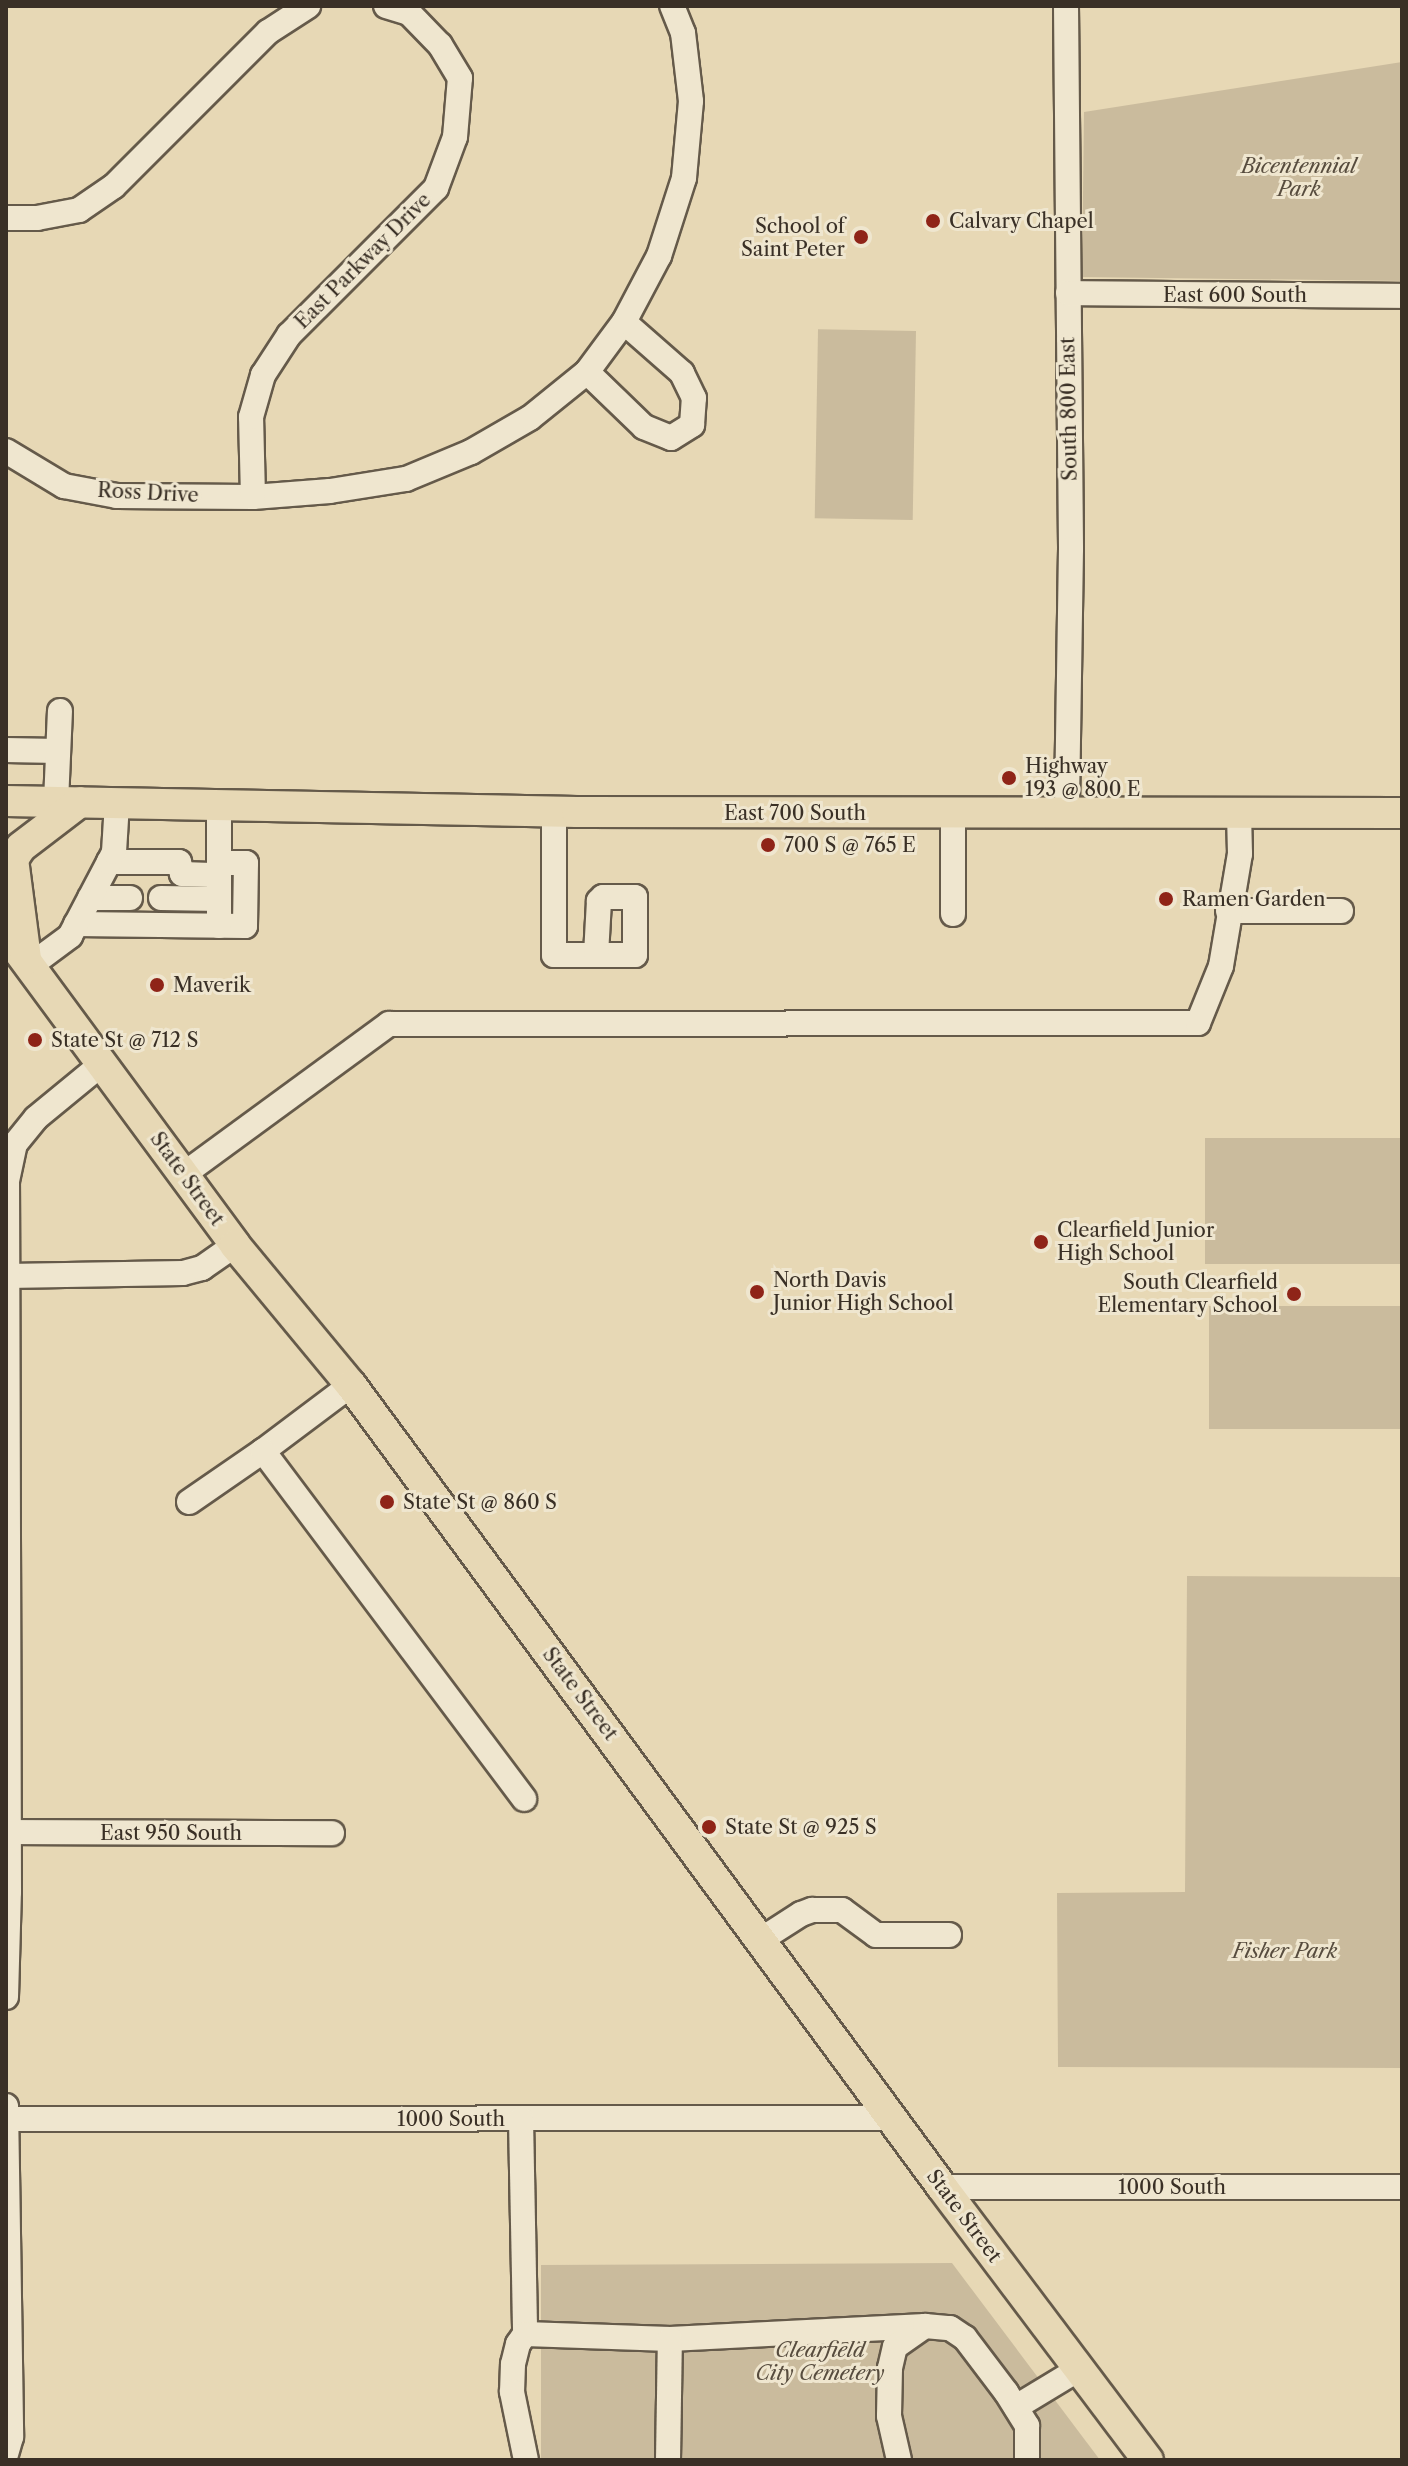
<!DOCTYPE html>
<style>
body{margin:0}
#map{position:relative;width:1408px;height:2466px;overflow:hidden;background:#e7d8b5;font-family:"Libre Caslon Text",serif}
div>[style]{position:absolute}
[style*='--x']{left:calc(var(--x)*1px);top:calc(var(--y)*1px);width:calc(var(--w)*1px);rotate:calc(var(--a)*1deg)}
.green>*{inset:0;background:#cabb9d;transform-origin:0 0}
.roads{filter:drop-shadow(2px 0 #655a4a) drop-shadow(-2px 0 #655a4a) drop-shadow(0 2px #655a4a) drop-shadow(0 -2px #655a4a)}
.minor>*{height:24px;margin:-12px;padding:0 12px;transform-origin:12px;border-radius:12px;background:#efe6cf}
.major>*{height:30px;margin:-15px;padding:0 15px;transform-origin:15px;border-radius:15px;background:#e7d8b5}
.dots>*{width:22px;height:22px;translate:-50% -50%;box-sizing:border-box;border:4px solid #efe6cf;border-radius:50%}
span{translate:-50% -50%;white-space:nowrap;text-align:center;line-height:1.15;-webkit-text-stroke:6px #efe6cf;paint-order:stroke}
.park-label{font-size:20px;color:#574c3e;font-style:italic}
.poi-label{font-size:20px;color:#3a3026}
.left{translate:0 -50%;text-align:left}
.right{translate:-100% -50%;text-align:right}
.street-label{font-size:20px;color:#3a3026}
.frame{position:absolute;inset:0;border:8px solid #3a3026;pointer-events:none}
</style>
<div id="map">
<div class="green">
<i style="clip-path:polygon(1402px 62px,1402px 281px,1082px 277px,1084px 112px)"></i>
<i style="left:916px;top:331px;width:189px;height:98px;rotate:91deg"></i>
<i style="left:1402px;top:1138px;width:126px;height:197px;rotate:90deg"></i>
<i style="left:1402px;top:1306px;width:123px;height:193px;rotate:90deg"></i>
<i style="clip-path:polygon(1187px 1576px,1402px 1577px,1402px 2068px,1058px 2067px,1057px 1893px,1185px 1892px)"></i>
<i style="clip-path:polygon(952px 2263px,1100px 2460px,541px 2460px,541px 2265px)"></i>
</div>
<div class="roads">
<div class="minor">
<i style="--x:1066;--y:6;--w:543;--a:89.47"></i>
<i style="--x:1071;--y:549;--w:263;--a:90.9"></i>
<i style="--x:6;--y:218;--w:31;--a:0"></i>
<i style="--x:37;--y:218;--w:43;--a:-10.8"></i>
<i style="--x:79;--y:210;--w:42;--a:-34.4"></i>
<i style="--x:114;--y:186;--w:218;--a:-45"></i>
<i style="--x:268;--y:32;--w:48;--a:-33"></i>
<i style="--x:1068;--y:293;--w:334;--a:0.5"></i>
<i style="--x:587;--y:372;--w:79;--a:44"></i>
<i style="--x:644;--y:427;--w:29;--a:22"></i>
<i style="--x:671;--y:438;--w:25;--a:-32"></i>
<i style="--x:692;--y:425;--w:27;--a:-86"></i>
<i style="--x:694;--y:398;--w:28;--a:-116"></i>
<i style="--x:682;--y:373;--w:77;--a:-138.7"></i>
<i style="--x:6;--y:451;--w:68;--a:31.1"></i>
<i style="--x:64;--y:486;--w:54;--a:10.7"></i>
<i style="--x:117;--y:496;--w:136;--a:0.4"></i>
<i style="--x:253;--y:497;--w:77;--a:-4.5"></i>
<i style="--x:330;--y:491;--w:77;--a:-9"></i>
<i style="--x:406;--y:479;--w:70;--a:-22.6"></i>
<i style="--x:471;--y:452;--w:68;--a:-30"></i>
<i style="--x:530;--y:418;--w:73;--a:-38.9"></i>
<i style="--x:587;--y:372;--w:62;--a:-53.5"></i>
<i style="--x:624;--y:322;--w:75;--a:-62.1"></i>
<i style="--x:659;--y:256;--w:82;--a:-72.2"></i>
<i style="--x:684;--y:178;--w:77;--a:-84.8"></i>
<i style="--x:691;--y:101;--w:68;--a:-96.7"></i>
<i style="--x:683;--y:33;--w:29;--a:-112"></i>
<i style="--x:253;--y:497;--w:80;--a:-91.4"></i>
<i style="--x:251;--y:417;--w:44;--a:-74.1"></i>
<i style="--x:263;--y:375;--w:48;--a:-57"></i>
<i style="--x:289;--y:335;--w:208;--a:-45"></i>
<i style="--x:436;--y:188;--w:54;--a:-69.6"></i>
<i style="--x:455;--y:137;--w:59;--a:-85.2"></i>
<i style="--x:460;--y:78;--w:39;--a:-121"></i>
<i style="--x:440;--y:45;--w:45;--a:-134.1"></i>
<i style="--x:409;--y:13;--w:24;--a:-163"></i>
<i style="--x:6;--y:750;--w:52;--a:1.1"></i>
<i style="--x:56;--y:802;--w:91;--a:-87.5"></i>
<i style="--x:554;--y:812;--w:143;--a:90"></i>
<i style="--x:554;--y:955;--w:81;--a:0"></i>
<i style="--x:635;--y:955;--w:58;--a:-90"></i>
<i style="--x:635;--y:897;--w:32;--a:180"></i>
<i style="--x:603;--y:897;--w:6;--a:135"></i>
<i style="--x:599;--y:901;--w:54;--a:93.2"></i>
<i style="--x:109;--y:862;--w:70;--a:0"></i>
<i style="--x:179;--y:862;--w:12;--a:76"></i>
<i style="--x:182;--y:874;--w:37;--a:2"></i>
<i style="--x:90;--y:898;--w:40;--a:0"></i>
<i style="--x:161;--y:898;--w:58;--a:1"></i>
<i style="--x:1228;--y:911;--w:113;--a:0"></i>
<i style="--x:953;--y:914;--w:100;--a:-90"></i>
<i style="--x:76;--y:924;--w:169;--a:0.7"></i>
<i style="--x:245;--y:926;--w:63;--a:-89.1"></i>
<i style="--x:246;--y:863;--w:27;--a:180"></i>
<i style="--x:219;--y:926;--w:121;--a:-90"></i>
<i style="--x:31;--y:965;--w:49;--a:-36.6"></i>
<i style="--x:70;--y:936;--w:84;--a:-62.2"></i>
<i style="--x:109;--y:862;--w:11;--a:-63"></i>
<i style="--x:114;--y:852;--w:49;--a:-86.5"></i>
<i style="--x:184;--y:1174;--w:254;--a:-36.2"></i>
<i style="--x:389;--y:1024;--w:809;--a:-0.07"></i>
<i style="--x:1198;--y:1023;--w:61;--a:-68"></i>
<i style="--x:1221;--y:966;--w:114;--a:-80.4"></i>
<i style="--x:1240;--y:854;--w:41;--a:-91.4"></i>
<i style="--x:7;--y:1276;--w:176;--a:-1"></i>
<i style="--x:183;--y:1273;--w:20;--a:-15"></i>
<i style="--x:202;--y:1268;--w:40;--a:-34.9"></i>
<i style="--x:263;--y:1451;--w:110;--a:-36.9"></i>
<i style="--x:189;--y:1502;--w:90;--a:-34.6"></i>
<i style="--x:263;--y:1451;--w:435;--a:53.1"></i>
<i style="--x:9;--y:1832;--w:323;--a:0.2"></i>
<i style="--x:762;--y:1939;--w:46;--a:-32.7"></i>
<i style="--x:801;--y:1914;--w:12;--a:-20"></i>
<i style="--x:812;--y:1910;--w:30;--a:0"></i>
<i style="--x:842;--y:1910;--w:42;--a:36.3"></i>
<i style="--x:876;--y:1935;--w:73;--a:0"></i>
<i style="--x:6;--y:1997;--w:105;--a:-88.4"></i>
<i style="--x:9;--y:1892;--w:711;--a:-90.16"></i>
<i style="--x:7;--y:1181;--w:38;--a:-78"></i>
<i style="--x:15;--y:1144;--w:33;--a:-51"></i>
<i style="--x:36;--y:1118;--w:87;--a:-39.4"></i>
<i style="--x:6;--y:2106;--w:331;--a:89.1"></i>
<i style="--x:11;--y:2437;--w:18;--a:106"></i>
<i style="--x:8;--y:2119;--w:885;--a:-0.06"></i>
<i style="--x:521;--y:2119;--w:215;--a:88.9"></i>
<i style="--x:525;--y:2334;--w:145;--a:2"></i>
<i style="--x:670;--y:2339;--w:255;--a:-2.9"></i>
<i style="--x:942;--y:2187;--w:460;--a:0"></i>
<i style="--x:525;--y:2334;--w:12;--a:125"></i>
<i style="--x:518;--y:2344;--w:21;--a:104"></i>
<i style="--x:513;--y:2364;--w:28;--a:92"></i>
<i style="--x:512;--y:2392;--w:69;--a:78.4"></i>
<i style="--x:1016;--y:2407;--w:74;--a:-31.1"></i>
<i style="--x:668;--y:2460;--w:121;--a:-89.1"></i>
<i style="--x:899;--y:2460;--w:45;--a:-102.8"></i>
<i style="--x:889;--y:2416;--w:48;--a:-88.8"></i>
<i style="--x:890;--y:2368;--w:22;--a:-77"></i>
<i style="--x:895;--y:2347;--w:37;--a:-35"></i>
<i style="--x:925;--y:2326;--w:25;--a:5"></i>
<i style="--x:950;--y:2328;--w:18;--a:34"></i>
<i style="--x:965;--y:2338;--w:68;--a:52.8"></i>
<i style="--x:1006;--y:2392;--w:40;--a:58"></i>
<i style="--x:1027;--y:2426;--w:34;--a:90"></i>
</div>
<div class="major">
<i style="--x:6;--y:801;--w:571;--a:1.1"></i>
<i style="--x:577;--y:812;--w:825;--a:0.07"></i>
<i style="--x:6;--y:934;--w:386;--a:53.6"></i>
<i style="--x:235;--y:1245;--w:182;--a:50.4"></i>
<i style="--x:351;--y:1385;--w:996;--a:53.61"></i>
<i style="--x:942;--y:2187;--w:342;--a:53"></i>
<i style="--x:26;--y:959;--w:101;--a:-97.4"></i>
<i style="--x:13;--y:859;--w:14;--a:-56"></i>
<i style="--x:21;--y:847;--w:74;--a:-37.3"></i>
</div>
</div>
<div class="dots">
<i style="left:933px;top:221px;background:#8f2418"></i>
<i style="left:861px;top:237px;background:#8f2418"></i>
<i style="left:1009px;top:778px;background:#8f2418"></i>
<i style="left:768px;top:845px;background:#8f2418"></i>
<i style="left:1166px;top:899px;background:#8f2418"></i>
<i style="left:157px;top:985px;background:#8f2418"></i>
<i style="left:35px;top:1040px;background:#8f2418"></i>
<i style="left:1041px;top:1242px;background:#8f2418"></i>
<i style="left:757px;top:1292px;background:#8f2418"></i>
<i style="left:1294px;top:1294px;background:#8f2418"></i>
<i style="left:387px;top:1502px;background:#8f2418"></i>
<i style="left:709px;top:1827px;background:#8f2418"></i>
</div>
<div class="park-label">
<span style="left:1299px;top:178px">Bicentennial<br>Park</span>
<span style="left:1285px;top:1951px">Fisher Park</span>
<span style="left:820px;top:2362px">Clearfield<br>City Cemetery</span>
</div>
<div class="poi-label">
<span class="left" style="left:949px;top:221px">Calvary Chapel</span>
<span class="right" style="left:845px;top:238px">School of<br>Saint Peter</span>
<span class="left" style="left:1025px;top:778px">Highway<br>193 @ 800 E</span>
<span class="left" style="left:784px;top:845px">700 S @ 765 E</span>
<span class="left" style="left:1182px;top:899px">Ramen Garden</span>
<span class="left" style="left:173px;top:985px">Maverik</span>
<span class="left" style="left:51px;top:1040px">State St @ 712 S</span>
<span class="left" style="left:1057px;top:1242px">Clearfield Junior<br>High School</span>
<span class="left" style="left:773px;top:1292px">North Davis<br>Junior High School</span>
<span class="right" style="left:1278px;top:1294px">South Clearfield<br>Elementary School</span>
<span class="left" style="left:403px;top:1502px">State St @ 860 S</span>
<span class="left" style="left:725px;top:1827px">State St @ 925 S</span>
</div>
<div class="street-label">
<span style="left:363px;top:261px;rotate:-45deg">East Parkway Drive</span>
<span style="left:1235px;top:295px">East 600 South</span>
<span style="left:1069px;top:409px;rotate:-91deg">South 800 East</span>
<span style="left:148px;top:493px;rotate:3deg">Ross Drive</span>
<span style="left:795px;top:813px">East 700 South</span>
<span style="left:187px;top:1179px;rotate:54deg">State Street</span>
<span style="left:580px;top:1694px;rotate:53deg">State Street</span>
<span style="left:171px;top:1833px">East 950 South</span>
<span style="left:451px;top:2119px">1000 South</span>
<span style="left:1172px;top:2187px">1000 South</span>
<span style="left:964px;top:2216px;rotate:53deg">State Street</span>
</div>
<div class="frame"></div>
</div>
